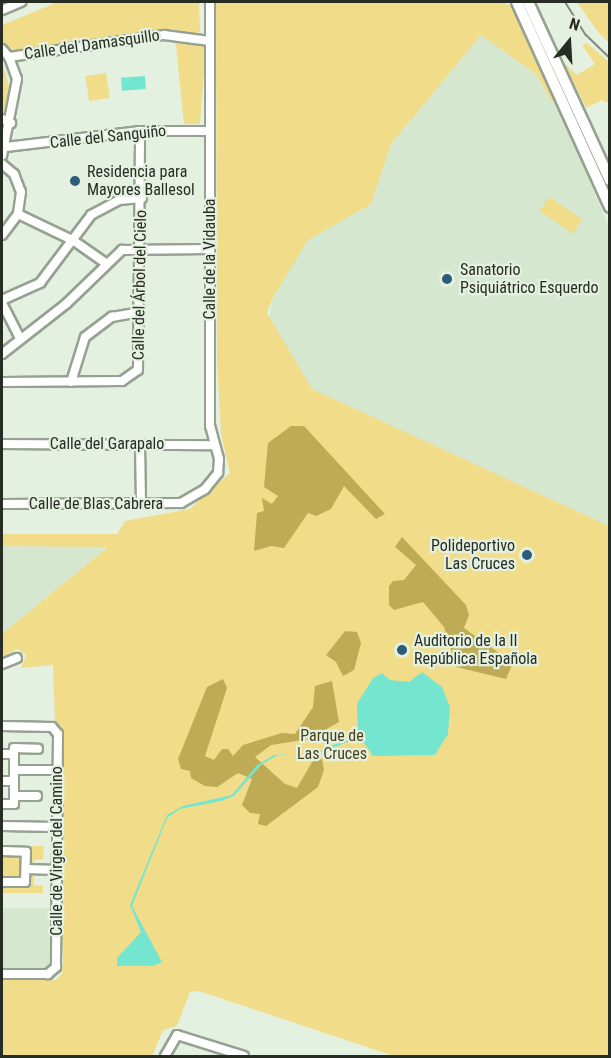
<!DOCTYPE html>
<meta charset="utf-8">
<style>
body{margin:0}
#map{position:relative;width:611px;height:1058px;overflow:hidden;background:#e4f1e0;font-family:"Roboto Condensed",sans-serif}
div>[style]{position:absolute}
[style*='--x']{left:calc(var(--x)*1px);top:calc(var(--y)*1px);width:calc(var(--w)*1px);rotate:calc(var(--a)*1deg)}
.built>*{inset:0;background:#d6e7d0;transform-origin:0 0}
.green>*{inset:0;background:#f0dc89;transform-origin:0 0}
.forest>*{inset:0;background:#bfab55}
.water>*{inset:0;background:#74e5ce;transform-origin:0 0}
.roads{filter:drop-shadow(2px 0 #95a191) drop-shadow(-2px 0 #95a191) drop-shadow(0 2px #95a191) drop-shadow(0 -2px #95a191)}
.minor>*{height:8px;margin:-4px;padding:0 4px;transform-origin:4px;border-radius:4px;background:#fff}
.major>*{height:10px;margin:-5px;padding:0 5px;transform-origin:5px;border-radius:5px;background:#fff}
.rail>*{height:2px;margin:-1px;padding:0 1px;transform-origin:1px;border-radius:1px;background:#828a7f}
.dots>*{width:16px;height:16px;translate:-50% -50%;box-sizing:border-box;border:3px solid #e4f1e0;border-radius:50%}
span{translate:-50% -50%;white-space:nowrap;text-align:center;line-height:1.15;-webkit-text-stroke:4.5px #e4f1e0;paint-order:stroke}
.street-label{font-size:16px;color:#272c25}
.poi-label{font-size:16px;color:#272c25}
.left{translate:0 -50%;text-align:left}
.right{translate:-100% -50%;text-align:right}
.park-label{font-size:16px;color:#49401b}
.frame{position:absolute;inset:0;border:3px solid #272c25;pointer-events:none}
.north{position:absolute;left:539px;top:12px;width:60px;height:60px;-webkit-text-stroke:4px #e4f1e0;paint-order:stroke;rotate:18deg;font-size:16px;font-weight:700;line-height:24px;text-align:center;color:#272c25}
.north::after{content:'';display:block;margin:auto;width:21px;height:27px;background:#272c25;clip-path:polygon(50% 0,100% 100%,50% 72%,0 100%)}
</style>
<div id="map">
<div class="built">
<i style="clip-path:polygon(481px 35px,537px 75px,551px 101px,556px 100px,609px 228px,609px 526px,311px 389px,269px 320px,272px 299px,308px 239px,371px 204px,391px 144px)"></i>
<i style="clip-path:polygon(2px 546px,109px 546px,2px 634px)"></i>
<i style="left:2px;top:908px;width:50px;height:60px"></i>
</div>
<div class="green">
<i style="clip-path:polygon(58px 2px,199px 2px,200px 31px,196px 34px,169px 29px,16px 52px,2px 41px,2px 25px)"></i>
<i style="clip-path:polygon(216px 2px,502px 2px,513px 7px,556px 100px,551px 101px,537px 75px,481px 35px,391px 144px,371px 204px,308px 240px,272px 299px,267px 313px,312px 389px,609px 526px,609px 1056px,394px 1056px,199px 991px,190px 992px,177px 1026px,163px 1030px,152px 1056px,2px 1056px,2px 979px,56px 980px,62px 974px,63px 959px,53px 665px,21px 668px,26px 655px,18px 649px,2px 657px,2px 634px,108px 547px,2px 546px,2px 518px,3px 534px,117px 534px,125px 521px,190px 509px,230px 473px,221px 434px,217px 360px)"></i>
<i style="clip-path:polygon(577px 2px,609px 2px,609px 43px,598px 32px)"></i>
<i style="clip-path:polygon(175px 36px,206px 42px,200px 124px,184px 124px)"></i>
<i style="clip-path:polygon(587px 43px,609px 62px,610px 104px,602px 100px,586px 108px,564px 63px,577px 75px,595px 64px,582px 45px)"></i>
<i style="clip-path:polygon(2px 61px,9px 87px,8px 112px,2px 110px)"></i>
<i style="left:106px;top:73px;width:25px;height:21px;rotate:81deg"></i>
<i style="left:549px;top:197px;width:40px;height:17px;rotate:34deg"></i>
<i style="clip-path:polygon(2px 846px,44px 846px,43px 859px,34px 860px,34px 885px,43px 886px,43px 893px,2px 893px)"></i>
</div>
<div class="forest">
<i style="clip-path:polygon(291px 426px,304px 426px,385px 514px,376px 519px,344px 486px,331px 509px,316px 516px,308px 513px,284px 548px,271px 546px,254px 551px,257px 513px,264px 511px,262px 498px,272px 504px,278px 496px,264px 487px,268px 443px)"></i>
<i style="clip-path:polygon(402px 537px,466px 605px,469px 615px,464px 628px,513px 663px,506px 679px,456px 667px,444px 627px,423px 602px,394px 610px,389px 605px,389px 586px,393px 581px,404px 580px,416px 565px,395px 547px)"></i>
<i style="clip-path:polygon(345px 631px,357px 632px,361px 643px,354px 670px,343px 676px,336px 662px,326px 655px)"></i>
<i style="clip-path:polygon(223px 679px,227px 688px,205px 756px,214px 760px,222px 749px,228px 749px,233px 756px,243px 745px,282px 733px,295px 734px,313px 707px,315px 686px,332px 681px,339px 722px,309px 739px,271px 745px,255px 757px,285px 784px,297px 788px,312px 762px,322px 759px,324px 770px,318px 787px,266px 826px,258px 824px,260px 814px,250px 813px,242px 805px,252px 779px,238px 773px,217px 787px,205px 786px,191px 778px,190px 771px,181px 769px,178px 759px,207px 687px)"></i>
</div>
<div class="water">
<i style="left:145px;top:76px;width:13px;height:24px;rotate:86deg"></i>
<i style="clip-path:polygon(422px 672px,442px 687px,450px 707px,448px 734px,435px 755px,373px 756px,360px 737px,318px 754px,280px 754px,262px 764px,234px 796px,221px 801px,180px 809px,167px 818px,132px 906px,162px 962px,153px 966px,117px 966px,117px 958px,141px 932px,130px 905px,167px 815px,183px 806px,232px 795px,257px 765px,274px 755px,318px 752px,358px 734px,357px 704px,373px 678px,382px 673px,390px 680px,409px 682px)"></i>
</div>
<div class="roads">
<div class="minor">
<i style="--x:2;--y:10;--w:21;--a:-23"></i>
<i style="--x:2;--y:49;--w:11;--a:49"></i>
<i style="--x:9;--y:57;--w:23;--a:70"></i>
<i style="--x:17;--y:79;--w:78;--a:101"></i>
<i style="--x:9;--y:57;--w:157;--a:-8.1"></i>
<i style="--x:164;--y:35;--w:46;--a:7.4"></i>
<i style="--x:2;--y:119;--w:10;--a:24"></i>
<i style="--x:6;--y:147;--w:135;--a:-6.8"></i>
<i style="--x:140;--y:131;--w:69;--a:0"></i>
<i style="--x:2;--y:164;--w:16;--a:40"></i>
<i style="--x:14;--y:174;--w:19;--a:69"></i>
<i style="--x:21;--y:192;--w:22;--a:98"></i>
<i style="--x:18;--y:214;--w:26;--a:127"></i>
<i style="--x:18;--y:214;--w:62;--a:25.7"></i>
<i style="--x:74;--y:241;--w:40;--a:34.9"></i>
<i style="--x:2;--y:300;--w:42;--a:-24.1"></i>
<i style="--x:40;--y:283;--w:85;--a:-53.1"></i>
<i style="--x:91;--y:215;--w:32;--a:-28"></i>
<i style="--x:119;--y:200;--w:23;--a:-5"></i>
<i style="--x:2;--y:303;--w:39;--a:63"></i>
<i style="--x:2;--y:354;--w:81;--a:-38"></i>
<i style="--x:66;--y:304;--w:78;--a:-44"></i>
<i style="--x:122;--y:250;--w:88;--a:-0.7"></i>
<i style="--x:2;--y:382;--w:120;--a:-0.5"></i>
<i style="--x:122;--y:381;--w:19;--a:-35"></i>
<i style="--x:138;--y:370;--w:239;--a:-89.5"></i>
<i style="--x:71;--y:382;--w:47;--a:-72.7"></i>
<i style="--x:85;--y:337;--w:34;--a:-37"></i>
<i style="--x:112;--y:317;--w:28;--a:-10"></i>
<i style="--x:2;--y:444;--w:211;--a:0.3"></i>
<i style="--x:140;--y:445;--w:59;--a:89"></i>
<i style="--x:2;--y:504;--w:179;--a:-0.3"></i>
<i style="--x:181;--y:503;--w:28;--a:-30"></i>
<i style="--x:205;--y:489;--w:21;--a:-51"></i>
<i style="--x:218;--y:473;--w:14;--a:-86"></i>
<i style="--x:219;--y:459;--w:34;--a:-105"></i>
<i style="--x:210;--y:426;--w:424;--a:-90"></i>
<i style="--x:2;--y:664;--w:16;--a:-22"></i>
<i style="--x:2;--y:726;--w:50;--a:1.1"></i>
<i style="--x:52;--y:727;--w:9;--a:49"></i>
<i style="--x:58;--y:734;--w:233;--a:90.5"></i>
<i style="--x:56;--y:967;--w:11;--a:139"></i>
<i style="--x:48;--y:974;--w:46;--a:180"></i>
<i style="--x:2;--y:754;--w:12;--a:0"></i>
<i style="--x:14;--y:770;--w:22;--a:-90"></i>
<i style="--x:14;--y:748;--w:24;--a:2"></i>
<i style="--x:2;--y:781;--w:12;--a:0"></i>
<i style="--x:14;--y:781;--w:11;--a:-90"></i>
<i style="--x:14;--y:770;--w:43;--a:0"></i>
<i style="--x:14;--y:796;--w:23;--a:0"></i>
<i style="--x:2;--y:804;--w:12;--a:0"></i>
<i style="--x:14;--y:804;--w:23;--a:-90"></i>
<i style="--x:2;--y:826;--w:54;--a:1.1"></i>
<i style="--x:2;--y:851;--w:24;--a:2"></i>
<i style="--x:26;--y:852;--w:30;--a:92"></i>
<i style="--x:25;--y:882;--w:23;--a:180"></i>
<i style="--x:26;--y:869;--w:31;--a:2"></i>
<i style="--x:165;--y:1056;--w:24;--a:-60"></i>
<i style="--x:177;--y:1035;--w:70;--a:17.4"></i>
</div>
<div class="major">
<i style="--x:517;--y:2;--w:225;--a:65.6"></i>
<i style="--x:528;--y:2;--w:196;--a:65.3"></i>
</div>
</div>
<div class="rail">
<i style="--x:565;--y:2;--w:39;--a:58"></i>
<i style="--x:586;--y:35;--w:33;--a:44"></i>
</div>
<div class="dots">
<i style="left:75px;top:181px;background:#2d5c7b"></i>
<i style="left:447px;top:279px;background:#2d5c7b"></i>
<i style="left:527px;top:555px;background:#2d5c7b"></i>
<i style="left:402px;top:650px;background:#2d5c7b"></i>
</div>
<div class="street-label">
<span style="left:92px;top:45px;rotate:-8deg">Calle del Damasquillo</span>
<span style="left:108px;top:137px;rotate:-6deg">Calle del Sanguiño</span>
<span style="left:210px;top:259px;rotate:-90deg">Calle de la Vidauba</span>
<span style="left:140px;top:285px;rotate:-89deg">Calle del Árbol del Cielo</span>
<span style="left:107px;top:444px">Calle del Garapalo</span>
<span style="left:96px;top:504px">Calle de Blas Cabrera</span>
<span style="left:57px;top:851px;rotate:-90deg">Calle de Virgen del Camino</span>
</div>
<div class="poi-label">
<span class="left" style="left:87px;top:181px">Residencia para<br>Mayores Ballesol</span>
<span class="left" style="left:460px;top:279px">Sanatorio<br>Psiquiátrico Esquerdo</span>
<span class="right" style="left:515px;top:555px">Polideportivo<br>Las Cruces</span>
<span class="left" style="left:414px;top:650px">Auditorio de la II<br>República Española</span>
</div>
<div class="park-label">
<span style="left:332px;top:745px">Parque de<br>Las Cruces</span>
</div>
<div class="frame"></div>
<div class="north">N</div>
</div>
